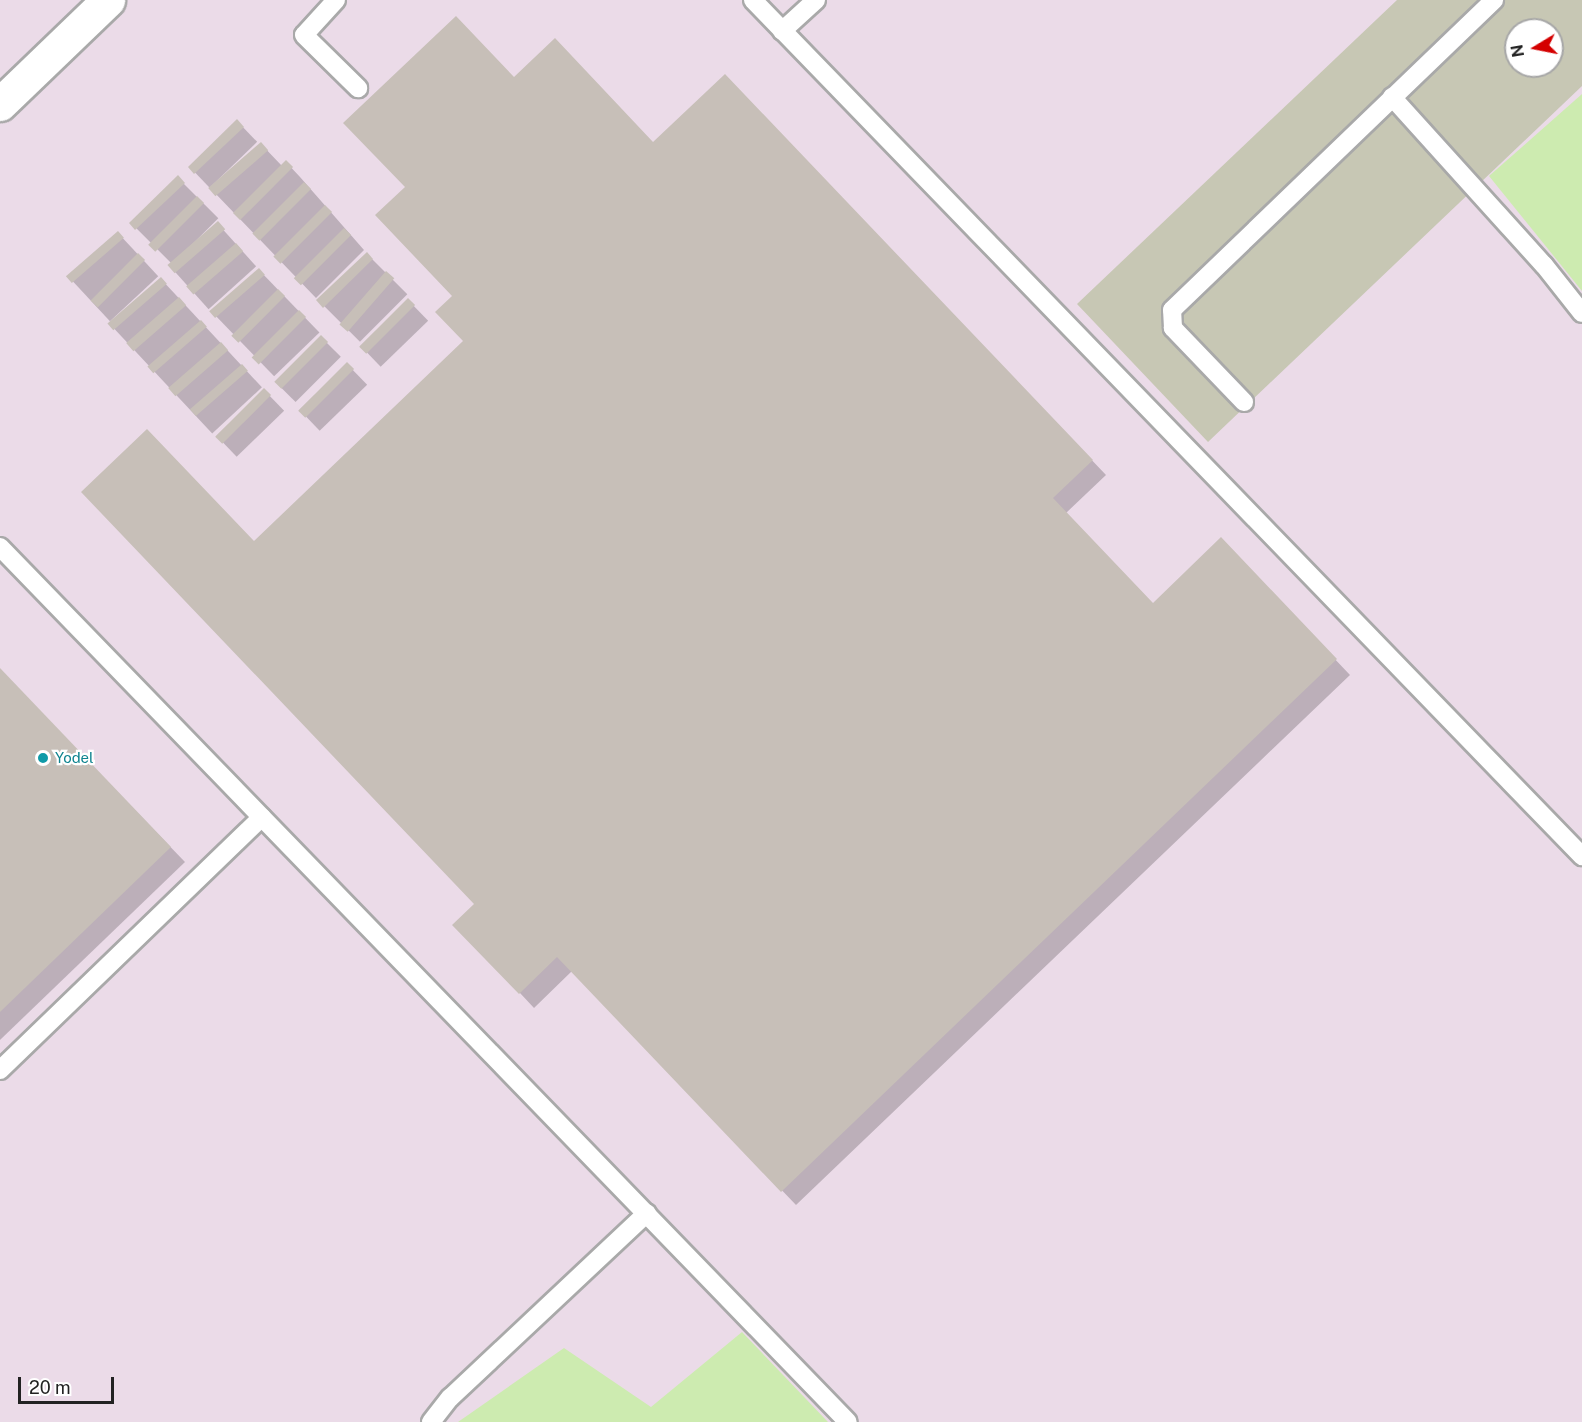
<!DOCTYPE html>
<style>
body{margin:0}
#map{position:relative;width:1582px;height:1422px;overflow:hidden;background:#f2efe9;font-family:"Public Sans",sans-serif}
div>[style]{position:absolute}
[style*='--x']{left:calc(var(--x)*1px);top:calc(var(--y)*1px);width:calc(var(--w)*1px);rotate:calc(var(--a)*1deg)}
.industrial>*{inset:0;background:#ebdbe8}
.construction>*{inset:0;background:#c7c7b4}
.grass>*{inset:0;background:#cdebb0}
.shadow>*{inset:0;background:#0003;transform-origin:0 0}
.building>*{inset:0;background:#c7bfb8;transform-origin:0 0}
.roads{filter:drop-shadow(2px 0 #a9a9a9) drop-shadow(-2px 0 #a9a9a9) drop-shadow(0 2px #a9a9a9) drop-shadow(0 -2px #a9a9a9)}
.service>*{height:18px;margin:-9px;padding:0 9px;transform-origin:9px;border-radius:9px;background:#fff}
.minor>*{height:33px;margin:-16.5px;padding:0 16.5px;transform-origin:16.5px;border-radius:16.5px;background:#fff}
.dots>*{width:16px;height:16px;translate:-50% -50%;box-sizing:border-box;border:3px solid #fff;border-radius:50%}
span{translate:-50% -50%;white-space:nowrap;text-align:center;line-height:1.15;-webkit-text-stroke:4.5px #fff;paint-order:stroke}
.culture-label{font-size:15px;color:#0d838f}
.left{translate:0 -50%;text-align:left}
.north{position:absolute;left:1504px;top:18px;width:60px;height:60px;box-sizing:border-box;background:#fff;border:2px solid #a7a7a7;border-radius:50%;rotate:260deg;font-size:16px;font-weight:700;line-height:24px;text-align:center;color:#222}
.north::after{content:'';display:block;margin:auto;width:21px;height:27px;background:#d40000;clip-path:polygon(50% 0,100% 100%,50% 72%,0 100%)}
.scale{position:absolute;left:18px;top:1377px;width:96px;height:27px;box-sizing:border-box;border:3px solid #222;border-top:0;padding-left:8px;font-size:18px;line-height:21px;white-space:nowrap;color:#222;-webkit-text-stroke:4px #fff;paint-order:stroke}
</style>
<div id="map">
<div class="industrial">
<i style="clip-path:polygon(evenodd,0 0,1582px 0,1582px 1422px,0 1422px,0 0,1516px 30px,1552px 30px,1552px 66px,1516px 66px,1516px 30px)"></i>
</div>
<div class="construction">
<i style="clip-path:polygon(evenodd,1397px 0,1582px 0,1582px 86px,1208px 442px,1077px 304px,1397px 0,1516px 30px,1552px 30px,1552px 66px,1516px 66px,1516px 30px)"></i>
</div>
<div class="grass">
<i style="clip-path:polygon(1582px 94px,1582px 291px,1489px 176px)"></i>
<i style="clip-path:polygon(742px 1332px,828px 1422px,458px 1422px,564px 1348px,651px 1407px)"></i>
</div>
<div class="shadow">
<i style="clip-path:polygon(514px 79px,654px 144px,739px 90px,1106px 475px,1066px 513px,1153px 604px,1235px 554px,1350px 675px,796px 1205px,572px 971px,534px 1008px,520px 993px,476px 904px,255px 543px,465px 341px,454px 296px)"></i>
<i style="left:237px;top:121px;width:29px;height:66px;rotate:46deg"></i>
<i style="clip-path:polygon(261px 144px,282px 166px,286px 162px,300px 177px,364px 250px,316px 298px,213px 191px)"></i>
<i style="left:178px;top:178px;width:57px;height:65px;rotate:45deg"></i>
<i style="left:218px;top:224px;width:57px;height:64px;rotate:48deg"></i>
<i style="left:118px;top:233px;width:59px;height:66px;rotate:47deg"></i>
<i style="left:367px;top:254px;width:57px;height:67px;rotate:45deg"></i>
<i style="left:259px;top:270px;width:87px;height:63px;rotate:46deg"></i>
<i style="left:161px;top:279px;width:148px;height:68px;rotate:47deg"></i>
<i style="left:408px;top:300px;width:29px;height:66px;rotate:46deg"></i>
<i style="left:321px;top:337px;width:28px;height:64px;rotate:45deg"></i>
<i style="left:347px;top:364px;width:29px;height:66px;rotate:46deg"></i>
<i style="left:264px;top:390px;width:29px;height:66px;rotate:46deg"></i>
<i style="clip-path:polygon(0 670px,185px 862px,0 1040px)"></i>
</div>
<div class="building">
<i style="clip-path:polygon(456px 16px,514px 77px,555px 38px,653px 142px,725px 74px,1093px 460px,1053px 498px,1153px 603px,1221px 537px,1337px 659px,781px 1192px,557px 957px,519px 994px,452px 925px,474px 904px,81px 492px,147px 429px,254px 541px,463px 341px,435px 312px,452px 296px,375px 215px,405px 187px,343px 123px)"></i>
<i style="clip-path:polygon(237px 119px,244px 127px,194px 174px,188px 167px)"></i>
<i style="left:261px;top:142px;width:11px;height:70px;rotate:49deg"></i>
<i style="left:286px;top:160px;width:10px;height:75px;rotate:45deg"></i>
<i style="clip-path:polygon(178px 175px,185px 183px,135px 230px,129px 223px)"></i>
<i style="left:304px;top:182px;width:10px;height:73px;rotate:45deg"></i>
<i style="left:197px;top:196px;width:10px;height:69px;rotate:45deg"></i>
<i style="left:325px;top:205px;width:10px;height:73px;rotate:45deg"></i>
<i style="left:218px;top:221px;width:11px;height:67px;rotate:49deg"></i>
<i style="left:344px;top:228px;width:10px;height:71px;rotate:45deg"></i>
<i style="left:118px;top:231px;width:9px;height:69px;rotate:49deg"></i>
<i style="left:236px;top:243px;width:11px;height:66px;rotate:49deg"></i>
<i style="clip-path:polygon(367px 252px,373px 259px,323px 308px,316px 300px)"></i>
<i style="left:138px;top:253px;width:10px;height:67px;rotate:45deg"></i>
<i style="left:259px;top:268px;width:9px;height:66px;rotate:49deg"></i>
<i style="left:386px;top:271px;width:11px;height:71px;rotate:41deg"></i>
<i style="left:161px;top:277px;width:9px;height:71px;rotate:49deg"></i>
<i style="left:278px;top:289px;width:10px;height:66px;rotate:45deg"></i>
<i style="left:179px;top:297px;width:11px;height:70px;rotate:49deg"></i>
<i style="left:408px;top:298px;width:10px;height:69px;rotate:45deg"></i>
<i style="left:299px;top:310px;width:10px;height:67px;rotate:45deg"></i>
<i style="left:201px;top:320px;width:9px;height:71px;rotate:49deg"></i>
<i style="left:321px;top:335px;width:10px;height:66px;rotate:45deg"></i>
<i style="left:221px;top:342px;width:11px;height:70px;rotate:49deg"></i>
<i style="left:347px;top:362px;width:10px;height:69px;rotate:45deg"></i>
<i style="left:242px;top:364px;width:9px;height:69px;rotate:49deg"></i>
<i style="left:264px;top:388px;width:10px;height:69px;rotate:45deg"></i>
<i style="clip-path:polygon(0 668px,171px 847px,0 1012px)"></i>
</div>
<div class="roads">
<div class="service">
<i style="--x:336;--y:0;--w:47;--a:132.4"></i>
<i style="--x:304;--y:35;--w:76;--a:44.5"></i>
<i style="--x:753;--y:0;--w:1192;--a:45.92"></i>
<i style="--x:782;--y:31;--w:46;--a:-42.4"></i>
<i style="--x:1392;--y:97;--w:227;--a:47.9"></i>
<i style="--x:1544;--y:265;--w:61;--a:51.6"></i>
<i style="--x:1244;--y:402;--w:103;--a:-133.8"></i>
<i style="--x:1173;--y:328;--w:18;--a:-93"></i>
<i style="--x:1172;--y:310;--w:447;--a:-43.9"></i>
<i style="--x:0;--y:547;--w:1218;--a:45.9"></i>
<i style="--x:0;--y:1070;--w:364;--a:-44"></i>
<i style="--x:431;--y:1422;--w:31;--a:-52"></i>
<i style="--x:450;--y:1398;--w:270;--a:-43.2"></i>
</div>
<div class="minor">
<i style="--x:0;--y:104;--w:150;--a:-43.9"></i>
</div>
</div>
<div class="dots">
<i style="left:43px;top:758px;background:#0f9aa8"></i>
</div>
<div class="culture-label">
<span class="left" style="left:55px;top:758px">Yodel</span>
</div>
<div class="north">N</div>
<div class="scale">20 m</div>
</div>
